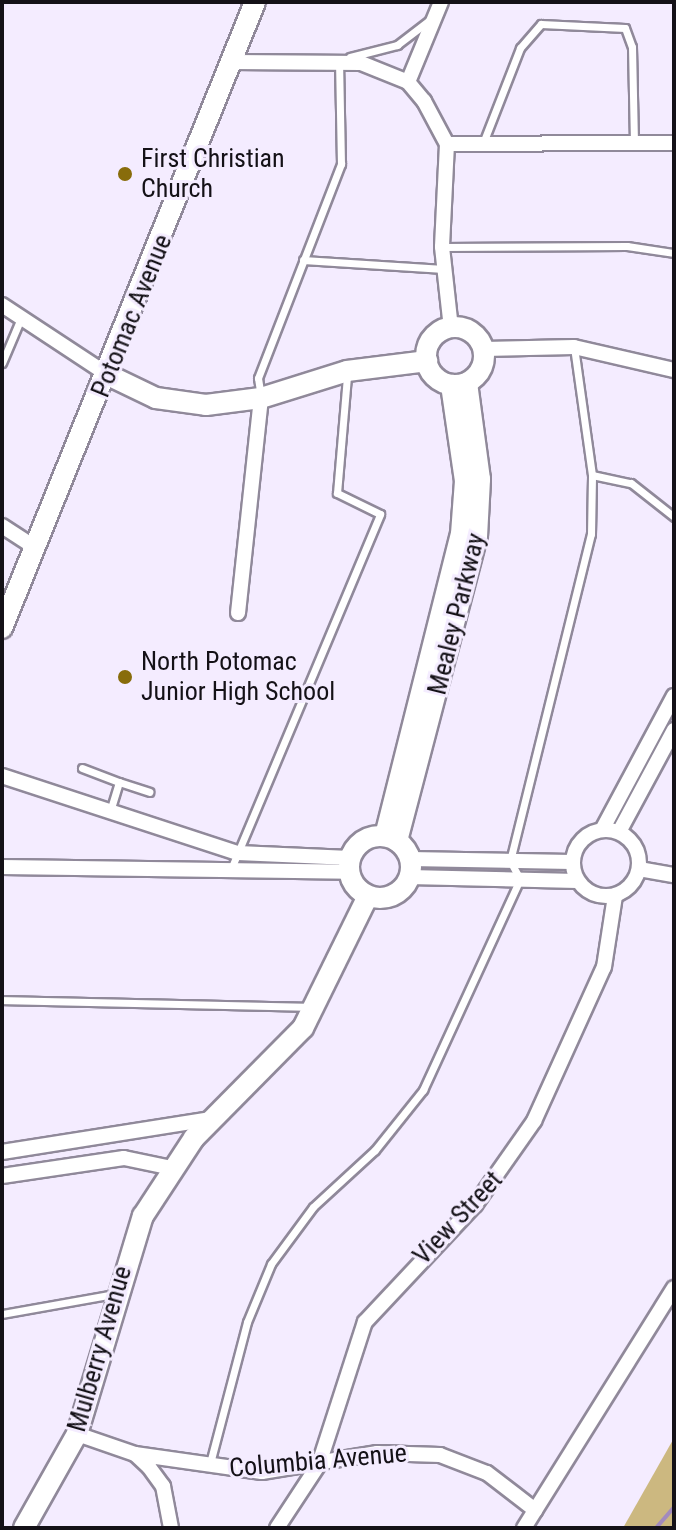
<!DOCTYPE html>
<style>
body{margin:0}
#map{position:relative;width:676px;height:1530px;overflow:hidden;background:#f4ecff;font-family:"Roboto Condensed",sans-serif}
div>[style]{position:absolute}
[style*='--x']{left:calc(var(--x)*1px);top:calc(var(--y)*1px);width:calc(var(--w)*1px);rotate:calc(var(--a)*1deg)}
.forest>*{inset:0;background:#ccb880}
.stream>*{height:4px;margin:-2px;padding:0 2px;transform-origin:2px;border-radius:2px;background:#a28abd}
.roads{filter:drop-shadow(2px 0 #90899a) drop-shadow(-2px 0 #90899a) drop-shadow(0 2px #90899a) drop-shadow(0 -2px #90899a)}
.lane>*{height:7px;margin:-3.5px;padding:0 3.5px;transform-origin:3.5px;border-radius:3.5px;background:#fff}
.street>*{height:14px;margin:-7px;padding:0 7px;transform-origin:7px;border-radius:7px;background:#fff}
.street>.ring{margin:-7px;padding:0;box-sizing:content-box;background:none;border:14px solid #fff;border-radius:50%}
.secondary>*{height:20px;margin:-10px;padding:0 10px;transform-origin:10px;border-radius:10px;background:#fff}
.secondary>.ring{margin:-10px;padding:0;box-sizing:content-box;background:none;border:20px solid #fff;border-radius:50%}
.dots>*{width:22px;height:22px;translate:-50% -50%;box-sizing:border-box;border:4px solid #f4ecff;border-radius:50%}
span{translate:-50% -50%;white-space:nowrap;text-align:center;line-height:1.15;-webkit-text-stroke:6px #f4ecff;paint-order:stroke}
.poi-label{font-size:26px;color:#141117}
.left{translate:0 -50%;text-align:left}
.street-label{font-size:26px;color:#141117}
.frame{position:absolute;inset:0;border:4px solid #141117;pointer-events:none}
</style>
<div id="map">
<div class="forest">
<i style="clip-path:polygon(674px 1438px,674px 1528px,623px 1528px)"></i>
</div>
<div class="stream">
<i style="--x:656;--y:1528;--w:28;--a:-49"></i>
</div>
<div class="roads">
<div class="lane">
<i style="--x:350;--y:57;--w:49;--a:-14.3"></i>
<i style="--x:397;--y:45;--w:43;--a:-37.4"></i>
<i style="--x:483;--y:143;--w:102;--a:-68.7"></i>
<i style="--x:520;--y:48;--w:32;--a:-49"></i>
<i style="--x:541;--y:24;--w:84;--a:2.7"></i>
<i style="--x:625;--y:28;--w:20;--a:70"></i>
<i style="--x:632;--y:47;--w:96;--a:88.8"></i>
<i style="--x:442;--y:247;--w:185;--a:-0.3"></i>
<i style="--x:627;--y:246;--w:48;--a:8.5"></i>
<i style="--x:303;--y:260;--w:141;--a:3.7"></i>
<i style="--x:2;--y:363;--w:49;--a:-67.1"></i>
<i style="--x:261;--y:397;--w:19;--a:-99"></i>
<i style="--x:258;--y:378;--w:230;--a:-68.8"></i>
<i style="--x:341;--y:164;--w:103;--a:-91.1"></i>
<i style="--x:592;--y:475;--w:40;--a:12"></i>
<i style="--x:631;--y:483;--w:55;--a:38.3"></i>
<i style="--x:82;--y:768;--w:40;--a:21"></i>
<i style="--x:119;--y:782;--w:30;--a:107"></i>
<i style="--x:119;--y:782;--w:32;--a:18"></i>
<i style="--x:231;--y:869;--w:385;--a:-67.2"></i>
<i style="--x:380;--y:514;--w:48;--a:-154"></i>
<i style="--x:337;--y:493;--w:117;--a:-85.1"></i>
<i style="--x:2;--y:1000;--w:310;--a:1.3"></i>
<i style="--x:2;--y:1314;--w:114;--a:-10.1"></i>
<i style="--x:209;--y:1467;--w:150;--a:-75.3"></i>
<i style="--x:247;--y:1322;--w:63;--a:-67.5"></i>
<i style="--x:271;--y:1264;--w:71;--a:-53.6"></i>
<i style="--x:313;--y:1207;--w:84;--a:-42.6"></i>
<i style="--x:375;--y:1150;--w:77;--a:-51.3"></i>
<i style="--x:423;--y:1090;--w:232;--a:-65.3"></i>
<i style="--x:520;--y:879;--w:21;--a:-119"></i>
<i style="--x:510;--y:861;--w:337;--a:-76.1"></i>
<i style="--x:591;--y:534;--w:59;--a:-89"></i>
<i style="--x:592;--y:475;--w:129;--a:-98"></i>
</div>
<div class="street">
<i style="--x:233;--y:62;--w:128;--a:0.4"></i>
<i style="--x:361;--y:63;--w:51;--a:22"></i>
<i style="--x:408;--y:82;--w:25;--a:50"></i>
<i style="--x:424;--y:101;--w:49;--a:61.9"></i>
<i style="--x:447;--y:144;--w:103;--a:92.8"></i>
<i style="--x:442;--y:247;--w:81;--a:83.7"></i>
<i style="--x:408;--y:82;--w:87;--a:-67.6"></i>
<i style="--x:447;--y:144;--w:227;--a:-0.3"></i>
<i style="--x:2;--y:305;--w:127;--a:33.4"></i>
<i style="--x:484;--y:349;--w:90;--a:-1.3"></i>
<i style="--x:574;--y:347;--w:103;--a:13"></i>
<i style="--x:2;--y:526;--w:40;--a:32.9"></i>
<i style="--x:238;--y:613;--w:216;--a:-83.9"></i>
<i style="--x:2;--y:776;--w:248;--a:18.1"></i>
<i style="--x:238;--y:853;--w:112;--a:2.6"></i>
<i class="ring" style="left:573px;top:830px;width:52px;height:52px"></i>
<i style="--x:602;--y:830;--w:152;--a:-61.8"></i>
<i style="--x:619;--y:832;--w:116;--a:-61.7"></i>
<i style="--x:410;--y:859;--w:162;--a:1.1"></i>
<i style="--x:2;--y:867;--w:347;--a:0.8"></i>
<i style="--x:639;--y:869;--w:36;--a:10"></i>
<i style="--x:409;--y:877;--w:168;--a:1.4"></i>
<i style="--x:2;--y:1152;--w:212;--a:-9"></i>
<i style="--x:2;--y:1176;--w:123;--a:-8.4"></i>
<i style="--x:124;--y:1158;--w:49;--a:11.8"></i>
<i style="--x:77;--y:1434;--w:61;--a:19"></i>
<i style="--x:135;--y:1454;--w:19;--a:43"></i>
<i style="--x:149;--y:1467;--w:24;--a:54"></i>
<i style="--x:163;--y:1486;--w:43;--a:79.2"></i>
<i style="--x:135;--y:1454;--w:128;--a:8.1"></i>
<i style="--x:262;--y:1472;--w:117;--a:-9.4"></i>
<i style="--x:377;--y:1453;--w:63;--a:1.8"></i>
<i style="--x:440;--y:1455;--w:50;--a:21"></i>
<i style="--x:487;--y:1473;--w:61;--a:37.6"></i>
<i style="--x:277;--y:1528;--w:77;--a:-56.7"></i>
<i style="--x:319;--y:1464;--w:149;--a:-72.1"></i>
<i style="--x:365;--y:1322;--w:161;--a:-46.8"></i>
<i style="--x:475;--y:1205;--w:103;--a:-54.9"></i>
<i style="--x:534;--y:1121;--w:169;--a:-65.6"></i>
<i style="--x:604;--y:967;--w:72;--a:-81.2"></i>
<i style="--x:524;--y:1528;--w:283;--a:-58"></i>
</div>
<div class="secondary">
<i class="ring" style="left:426px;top:327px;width:38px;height:38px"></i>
<i style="--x:108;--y:375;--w:53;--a:25.6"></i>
<i style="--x:156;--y:398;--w:50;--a:8"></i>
<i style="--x:206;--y:405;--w:55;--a:-7.3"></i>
<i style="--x:261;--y:398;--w:90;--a:-17.4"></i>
<i style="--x:347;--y:371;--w:81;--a:-7.1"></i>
<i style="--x:2;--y:628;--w:675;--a:-67.99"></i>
<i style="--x:385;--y:836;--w:311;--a:-75.9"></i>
<i style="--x:461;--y:534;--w:53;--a:-85.7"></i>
<i style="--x:465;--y:481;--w:97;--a:-98.3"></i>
<i class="ring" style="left:349px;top:836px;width:42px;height:42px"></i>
<i style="--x:397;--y:841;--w:314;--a:-75.3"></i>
<i style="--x:477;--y:537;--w:58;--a:-87"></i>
<i style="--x:480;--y:479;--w:97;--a:-97.7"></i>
<i style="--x:24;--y:1528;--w:108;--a:-60.6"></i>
<i style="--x:77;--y:1434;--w:228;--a:-73.2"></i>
<i style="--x:143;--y:1216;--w:93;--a:-56.8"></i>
<i style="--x:194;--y:1138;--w:155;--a:-45.3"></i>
<i style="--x:303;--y:1028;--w:147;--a:-63.8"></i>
</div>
</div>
<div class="dots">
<i style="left:125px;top:174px;background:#886c0b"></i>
<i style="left:125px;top:677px;background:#886c0b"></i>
</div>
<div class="poi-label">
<span class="left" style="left:141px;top:174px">First Christian<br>Church</span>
<span class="left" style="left:141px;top:677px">North Potomac<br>Junior High School</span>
</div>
<div class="street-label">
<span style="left:132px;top:316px;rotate:-68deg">Potomac Avenue</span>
<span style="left:457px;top:614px;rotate:-76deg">Mealey Parkway</span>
<span style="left:458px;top:1218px;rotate:-47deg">View Street</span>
<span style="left:100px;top:1349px;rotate:-74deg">Mulberry Avenue</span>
<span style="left:318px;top:1461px;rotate:-5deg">Columbia Avenue</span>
</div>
<div class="frame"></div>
</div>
